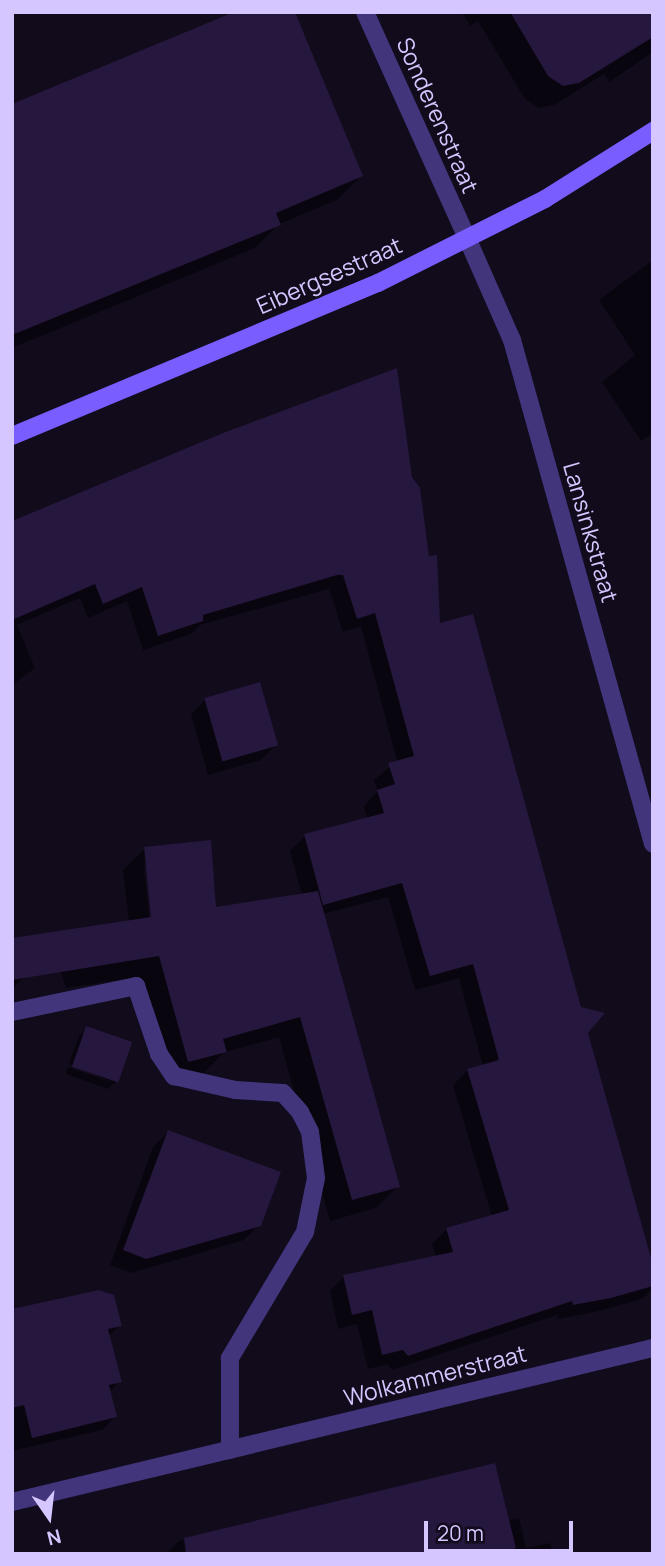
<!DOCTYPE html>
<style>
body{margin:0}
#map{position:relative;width:665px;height:1566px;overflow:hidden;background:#110b1c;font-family:Manrope,sans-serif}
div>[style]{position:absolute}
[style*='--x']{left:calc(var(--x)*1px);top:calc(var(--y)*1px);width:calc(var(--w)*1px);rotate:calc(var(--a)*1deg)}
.shadow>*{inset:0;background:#0007}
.building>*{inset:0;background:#25173d;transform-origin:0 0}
.service>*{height:18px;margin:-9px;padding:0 9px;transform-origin:9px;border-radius:9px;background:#43357c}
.minor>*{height:18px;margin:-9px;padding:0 9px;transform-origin:9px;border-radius:9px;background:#43357c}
.tertiary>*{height:18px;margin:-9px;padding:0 9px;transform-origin:9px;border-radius:9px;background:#43357c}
.secondary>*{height:18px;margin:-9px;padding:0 9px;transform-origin:9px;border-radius:9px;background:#7a5dff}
span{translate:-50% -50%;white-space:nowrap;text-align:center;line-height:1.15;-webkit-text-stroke:5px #110b1c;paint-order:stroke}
.street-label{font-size:23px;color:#d5c6ff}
.frame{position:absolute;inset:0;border:14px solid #d5c6ff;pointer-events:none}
.north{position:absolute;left:14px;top:1482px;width:70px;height:70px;-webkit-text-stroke:5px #110b1c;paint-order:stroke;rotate:166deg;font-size:19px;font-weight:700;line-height:28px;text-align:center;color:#d5c6ff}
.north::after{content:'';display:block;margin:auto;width:24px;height:32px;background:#d5c6ff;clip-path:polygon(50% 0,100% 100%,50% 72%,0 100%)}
.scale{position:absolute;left:424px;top:1521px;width:149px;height:32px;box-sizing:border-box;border:4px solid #d5c6ff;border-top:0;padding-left:9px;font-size:21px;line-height:24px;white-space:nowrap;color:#d5c6ff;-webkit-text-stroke:5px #110b1c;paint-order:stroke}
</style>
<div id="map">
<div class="shadow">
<i style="clip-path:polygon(462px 12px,653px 12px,653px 52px,609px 82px,604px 74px,554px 105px,539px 108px,525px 99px,478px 21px,470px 26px)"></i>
<i style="clip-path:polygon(12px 105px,361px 176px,337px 200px,279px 224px,255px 248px,12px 348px)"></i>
<i style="clip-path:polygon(653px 260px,653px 433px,641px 441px,602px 382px,635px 355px,599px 300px)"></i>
<i style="clip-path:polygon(evenodd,411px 478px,438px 625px,586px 1032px,653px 1271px,653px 1288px,642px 1299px,595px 1312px,558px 1319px,557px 1315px,392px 1370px,388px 1364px,368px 1369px,357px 1324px,338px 1329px,330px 1291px,344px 1276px,436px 1257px,432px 1244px,447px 1229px,492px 1217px,453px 1085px,468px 1070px,483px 1066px,459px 978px,415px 990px,388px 897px,323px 914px,398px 1186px,376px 1208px,330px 1221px,279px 1037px,223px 1053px,204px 1073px,167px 1083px,138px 977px,66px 988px,54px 951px,129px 922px,123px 870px,145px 849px,215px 909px,302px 895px,290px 851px,305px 836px,367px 818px,364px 806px,378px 791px,374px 780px,397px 761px,361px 626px,343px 632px,329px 589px,200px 625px,191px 634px,143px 650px,127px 601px,88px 618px,80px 598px,17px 625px,35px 668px,12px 685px,12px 549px,411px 478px,144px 865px,148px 865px,154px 925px,150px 925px,144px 865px)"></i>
<i style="clip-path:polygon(205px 700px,276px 745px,261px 760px,208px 775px,191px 715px)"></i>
<i style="clip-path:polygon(12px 944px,24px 977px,12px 989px)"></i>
<i style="clip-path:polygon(87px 1028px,116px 1082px,108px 1089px,66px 1074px,68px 1067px,114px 1083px,69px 1064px,79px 1036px)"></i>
<i style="clip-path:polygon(168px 1132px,259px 1225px,244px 1240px,131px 1273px,110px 1265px,153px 1147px)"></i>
<i style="clip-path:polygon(12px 1310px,120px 1325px,108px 1337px,120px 1381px,109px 1392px,115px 1417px,102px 1430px,12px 1451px)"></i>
<i style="clip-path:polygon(493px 1465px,507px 1521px,519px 1518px,526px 1548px,550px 1543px,553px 1554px,166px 1554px,179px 1541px)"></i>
</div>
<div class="building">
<i style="clip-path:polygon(234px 12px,295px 12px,363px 176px,276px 213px,281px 225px,12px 335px,12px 104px)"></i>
<i style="clip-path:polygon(510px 12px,653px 12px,653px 37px,579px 83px,563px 86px,548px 76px)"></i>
<i style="clip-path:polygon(397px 368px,412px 477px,420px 488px,429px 556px,437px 555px,440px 623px,473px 614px,581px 1007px,605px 1013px,588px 1033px,653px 1265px,653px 1286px,611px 1298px,573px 1305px,572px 1301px,408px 1356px,403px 1350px,382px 1355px,372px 1310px,352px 1315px,343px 1275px,453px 1252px,446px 1228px,509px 1210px,467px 1069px,499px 1060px,473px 964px,430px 976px,402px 883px,323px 905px,304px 834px,384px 813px,377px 790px,395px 784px,388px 763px,414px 756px,375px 613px,357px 619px,343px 575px,337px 575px,203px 615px,203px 621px,158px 636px,142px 587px,103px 604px,95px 584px,12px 620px,12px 521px,223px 433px)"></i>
<i style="left:260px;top:682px;width:66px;height:58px;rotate:74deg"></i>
<i style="clip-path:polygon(211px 840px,216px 907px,318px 891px,400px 1187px,352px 1200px,300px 1017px,223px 1039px,227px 1052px,188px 1062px,159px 956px,12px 980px,12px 938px,151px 917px,144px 847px)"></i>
<i style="left:86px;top:1026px;width:49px;height:43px;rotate:19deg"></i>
<i style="clip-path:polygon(168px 1130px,281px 1172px,261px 1226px,146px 1259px,123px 1250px)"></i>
<i style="clip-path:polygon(99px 1290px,114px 1295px,122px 1326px,108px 1329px,122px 1382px,109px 1385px,117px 1417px,32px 1438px,24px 1405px,12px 1408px,12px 1309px)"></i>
<i style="clip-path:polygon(495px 1463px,516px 1548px,494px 1554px,186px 1554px,184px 1538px)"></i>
</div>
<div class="service">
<i style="--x:12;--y:1012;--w:127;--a:-11.8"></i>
<i style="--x:136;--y:986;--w:72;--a:71.3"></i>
<i style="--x:159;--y:1054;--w:27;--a:56"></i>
</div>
<div class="minor">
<i style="--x:365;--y:12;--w:248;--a:65.7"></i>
<i style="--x:174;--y:1076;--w:63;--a:12.9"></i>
<i style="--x:235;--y:1090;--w:48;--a:3.6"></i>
<i style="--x:283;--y:1093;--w:25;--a:48"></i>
<i style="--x:300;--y:1112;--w:22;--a:63"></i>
<i style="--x:310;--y:1132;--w:46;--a:82.6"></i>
<i style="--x:316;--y:1178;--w:55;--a:101.5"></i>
<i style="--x:305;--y:1232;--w:147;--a:120.8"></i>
<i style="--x:230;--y:1358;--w:92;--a:90"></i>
<i style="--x:12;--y:1502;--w:659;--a:-13.51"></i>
</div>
<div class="tertiary">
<i style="--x:467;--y:238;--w:111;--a:66.2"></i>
<i style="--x:512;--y:340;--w:523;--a:74.37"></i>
</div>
<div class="secondary">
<i style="--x:12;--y:436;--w:397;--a:-22.7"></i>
<i style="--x:378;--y:283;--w:187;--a:-26.7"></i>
<i style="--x:545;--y:199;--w:128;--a:-32.2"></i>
</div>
<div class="street-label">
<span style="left:438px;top:115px;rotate:66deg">Sonderenstraat</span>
<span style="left:329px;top:275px;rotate:-24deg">Eibergsestraat</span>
<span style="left:591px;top:532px;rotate:74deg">Lansinkstraat</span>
<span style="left:435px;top:1375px;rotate:-14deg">Wolkammerstraat</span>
</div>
<div class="frame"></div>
<div class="north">N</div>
<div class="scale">20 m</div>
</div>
